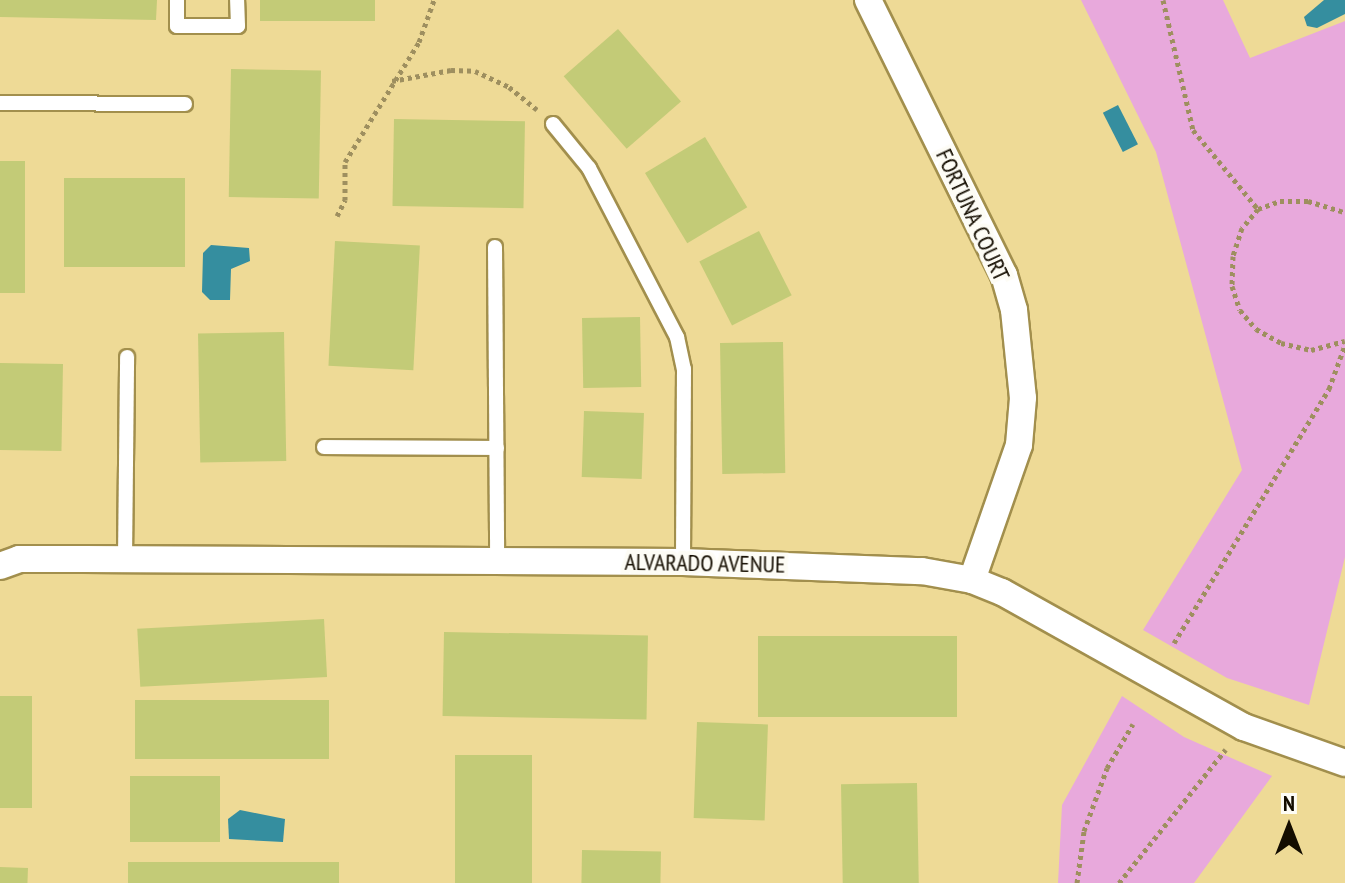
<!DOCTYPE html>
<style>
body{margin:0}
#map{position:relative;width:1345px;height:883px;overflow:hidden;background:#eeda96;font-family:"PT Sans Narrow",sans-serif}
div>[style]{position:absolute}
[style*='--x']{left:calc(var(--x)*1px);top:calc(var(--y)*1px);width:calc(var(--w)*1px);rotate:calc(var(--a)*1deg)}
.green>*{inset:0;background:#e8a9dc}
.water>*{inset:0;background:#358e9f;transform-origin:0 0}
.building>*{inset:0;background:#c3cb77;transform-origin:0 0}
.path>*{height:5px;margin-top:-2.5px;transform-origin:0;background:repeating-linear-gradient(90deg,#9e8f5f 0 4px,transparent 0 8px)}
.roads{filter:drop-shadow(2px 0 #a28f4d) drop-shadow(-2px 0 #a28f4d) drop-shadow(0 2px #a28f4d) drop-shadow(0 -2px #a28f4d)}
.lane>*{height:14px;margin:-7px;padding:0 7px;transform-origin:7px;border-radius:7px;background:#fff}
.street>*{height:26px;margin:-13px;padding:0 13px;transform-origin:13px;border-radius:13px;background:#fff}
span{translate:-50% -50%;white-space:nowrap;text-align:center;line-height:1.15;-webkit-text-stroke:8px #fdfcf5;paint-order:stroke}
.street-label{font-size:24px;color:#140d00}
.north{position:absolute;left:1249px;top:787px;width:80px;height:80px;-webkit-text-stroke:6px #fdfcf5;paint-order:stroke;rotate:0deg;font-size:22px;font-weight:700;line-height:32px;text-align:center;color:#140d00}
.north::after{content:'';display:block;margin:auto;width:28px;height:36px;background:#140d00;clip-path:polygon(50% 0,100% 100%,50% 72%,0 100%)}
</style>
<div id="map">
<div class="green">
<i style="clip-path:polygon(1081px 0,1223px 0,1250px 58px,1345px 21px,1345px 557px,1309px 705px,1227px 678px,1143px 630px,1242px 470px,1156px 152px)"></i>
<i style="clip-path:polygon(1122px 696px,1184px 737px,1272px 776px,1194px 883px,1058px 883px,1062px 805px)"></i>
</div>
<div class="water">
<i style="clip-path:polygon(1324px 0,1345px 0,1345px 14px,1317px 28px,1307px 26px,1304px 17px)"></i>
<i style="left:1118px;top:105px;width:44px;height:17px;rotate:63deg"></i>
<i style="clip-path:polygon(211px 245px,249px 248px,250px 261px,231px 269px,230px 300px,210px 300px,202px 292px,203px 253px)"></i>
<i style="clip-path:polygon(240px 810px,285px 819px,283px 842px,229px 839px,228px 819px)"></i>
</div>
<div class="building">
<i style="clip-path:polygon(0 0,157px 0,156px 20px,0 17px)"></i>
<i style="left:260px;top:0;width:115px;height:21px"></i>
<i style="left:618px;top:29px;width:96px;height:72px;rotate:49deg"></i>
<i style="left:231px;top:69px;width:90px;height:128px;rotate:1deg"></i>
<i style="left:394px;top:119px;width:131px;height:87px;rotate:1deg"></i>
<i style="left:705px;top:137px;width:82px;height:70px;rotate:59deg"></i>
<i style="left:0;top:161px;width:25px;height:132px"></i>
<i style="left:64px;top:178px;width:121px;height:89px"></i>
<i style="left:759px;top:231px;width:72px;height:67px;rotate:63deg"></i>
<i style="left:335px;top:241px;width:85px;height:125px;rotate:3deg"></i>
<i style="left:640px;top:317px;width:70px;height:58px;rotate:89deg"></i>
<i style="left:284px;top:332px;width:129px;height:86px;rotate:89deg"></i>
<i style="left:783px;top:342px;width:131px;height:63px;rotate:89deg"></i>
<i style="left:0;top:363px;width:63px;height:87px;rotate:1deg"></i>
<i style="left:584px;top:411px;width:60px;height:66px;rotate:2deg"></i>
<i style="left:324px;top:619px;width:58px;height:187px;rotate:87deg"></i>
<i style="left:444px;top:632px;width:204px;height:84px;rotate:1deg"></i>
<i style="left:758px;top:636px;width:199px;height:81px"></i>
<i style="left:0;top:696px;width:32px;height:112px"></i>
<i style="left:135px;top:700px;width:194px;height:59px"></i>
<i style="left:697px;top:722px;width:71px;height:96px;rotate:2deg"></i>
<i style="left:455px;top:755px;width:77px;height:128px"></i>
<i style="left:130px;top:776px;width:90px;height:66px"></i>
<i style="left:917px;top:783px;width:100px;height:76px;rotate:89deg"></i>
<i style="left:582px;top:850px;width:79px;height:33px;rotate:1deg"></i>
<i style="left:128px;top:862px;width:211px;height:21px"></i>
<i style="left:0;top:867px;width:28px;height:16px;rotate:2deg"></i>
</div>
<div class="path">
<i style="--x:1163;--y:0;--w:133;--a:77"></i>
<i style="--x:1193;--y:130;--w:102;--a:50.6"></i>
<i style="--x:1258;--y:209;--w:23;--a:-20"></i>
<i style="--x:1280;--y:201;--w:28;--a:0"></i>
<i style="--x:1308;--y:201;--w:39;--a:17"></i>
<i style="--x:392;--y:81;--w:60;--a:-10.6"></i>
<i style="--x:451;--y:70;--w:24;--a:2"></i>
<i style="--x:475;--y:71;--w:38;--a:25"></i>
<i style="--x:509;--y:87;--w:36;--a:39"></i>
<i style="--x:1258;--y:209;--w:25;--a:130"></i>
<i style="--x:1242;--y:228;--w:29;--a:108"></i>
<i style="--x:1233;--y:256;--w:30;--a:92"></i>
<i style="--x:1232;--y:286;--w:25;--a:72"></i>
<i style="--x:1240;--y:310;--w:25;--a:50"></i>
<i style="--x:1256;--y:329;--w:29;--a:29"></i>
<i style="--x:1281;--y:343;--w:31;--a:13"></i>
<i style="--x:1311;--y:350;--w:35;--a:-15"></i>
<i style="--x:337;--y:216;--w:18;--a:-63"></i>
<i style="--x:345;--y:200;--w:38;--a:-90"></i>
<i style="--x:345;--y:162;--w:141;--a:-58.3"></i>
<i style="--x:419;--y:42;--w:45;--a:-70.3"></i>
<i style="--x:1174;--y:643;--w:298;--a:-58.6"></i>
<i style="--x:1329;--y:389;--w:47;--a:-70"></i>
<i style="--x:1077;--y:883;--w:52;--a:-82.3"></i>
<i style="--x:1084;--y:831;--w:67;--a:-69.9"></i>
<i style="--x:1107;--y:768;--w:51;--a:-59.4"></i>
<i style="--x:1119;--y:883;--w:171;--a:-51.4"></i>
</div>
<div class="roads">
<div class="lane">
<i style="--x:177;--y:0;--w:26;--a:90"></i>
<i style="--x:177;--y:26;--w:61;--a:0"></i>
<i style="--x:238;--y:26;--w:26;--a:-92"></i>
<i style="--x:0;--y:103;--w:185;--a:0.3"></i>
<i style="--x:553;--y:124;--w:57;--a:50.7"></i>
<i style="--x:589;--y:168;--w:191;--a:62.5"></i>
<i style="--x:677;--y:337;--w:33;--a:78"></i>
<i style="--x:684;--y:369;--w:193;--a:90.3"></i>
<i style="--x:495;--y:247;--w:314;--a:89.6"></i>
<i style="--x:324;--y:447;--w:173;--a:0.3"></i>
<i style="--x:125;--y:559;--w:202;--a:-89.4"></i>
</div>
<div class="street">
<i style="--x:868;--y:0;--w:307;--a:63.7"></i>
<i style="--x:1004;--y:275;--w:36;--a:74"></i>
<i style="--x:1014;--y:310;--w:88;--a:84.2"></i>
<i style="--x:1023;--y:398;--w:47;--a:94.9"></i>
<i style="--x:1019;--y:445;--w:143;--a:109.2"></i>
<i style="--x:0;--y:566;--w:20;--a:-20"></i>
<i style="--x:19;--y:559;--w:64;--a:0"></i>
<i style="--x:83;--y:559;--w:600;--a:0.29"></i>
<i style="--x:683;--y:562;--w:239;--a:2.2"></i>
<i style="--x:922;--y:571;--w:51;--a:10.2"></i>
<i style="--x:972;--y:580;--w:32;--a:22"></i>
<i style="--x:1002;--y:592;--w:277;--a:29.2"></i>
<i style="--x:1244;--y:727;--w:107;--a:19.6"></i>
</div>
</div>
<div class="street-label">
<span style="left:973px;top:215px;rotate:65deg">FORTUNA COURT</span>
<span style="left:705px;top:563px;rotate:1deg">ALVARADO AVENUE</span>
</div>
<div class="north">N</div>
</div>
